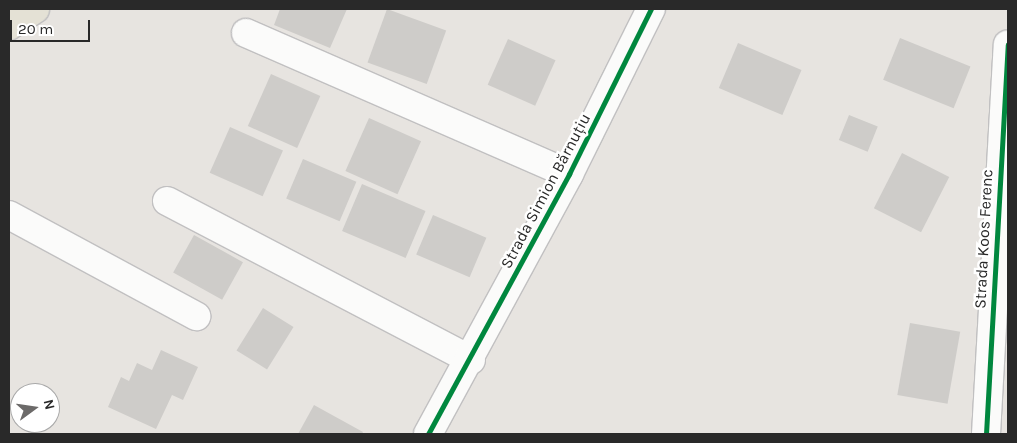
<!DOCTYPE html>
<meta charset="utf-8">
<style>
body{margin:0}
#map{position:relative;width:1017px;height:443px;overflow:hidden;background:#e7e4e0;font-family:Karla,sans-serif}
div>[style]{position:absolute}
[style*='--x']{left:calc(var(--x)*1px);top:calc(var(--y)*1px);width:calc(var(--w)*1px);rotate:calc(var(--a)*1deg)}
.building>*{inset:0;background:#ceccc9;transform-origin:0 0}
.roads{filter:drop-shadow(1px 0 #c1c0c1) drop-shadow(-1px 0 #c1c0c1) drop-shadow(0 1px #c1c0c1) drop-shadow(0 -1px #c1c0c1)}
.minor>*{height:28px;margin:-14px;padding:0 14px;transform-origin:14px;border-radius:14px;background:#fbfbfa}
.major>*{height:28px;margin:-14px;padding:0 14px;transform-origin:14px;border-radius:14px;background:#e4e1d5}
.cycleway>*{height:5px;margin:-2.5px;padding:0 2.5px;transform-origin:2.5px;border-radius:2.5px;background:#00873e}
span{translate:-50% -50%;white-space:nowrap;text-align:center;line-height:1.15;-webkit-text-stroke:5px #fff;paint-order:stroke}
.street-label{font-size:16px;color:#292929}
.frame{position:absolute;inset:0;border:10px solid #292929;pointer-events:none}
.north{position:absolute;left:10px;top:383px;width:50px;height:50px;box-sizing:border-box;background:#fff;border:1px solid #a9a9a9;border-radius:50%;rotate:76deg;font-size:14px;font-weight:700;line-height:20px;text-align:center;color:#292929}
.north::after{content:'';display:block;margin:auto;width:18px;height:22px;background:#6c6a69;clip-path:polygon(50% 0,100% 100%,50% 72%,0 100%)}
.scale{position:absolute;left:10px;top:20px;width:80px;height:22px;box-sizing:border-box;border:2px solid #292929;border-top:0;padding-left:6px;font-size:15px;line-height:18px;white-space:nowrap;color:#292929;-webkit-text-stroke:4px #fff;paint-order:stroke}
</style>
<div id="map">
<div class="building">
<i style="clip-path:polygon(280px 9px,347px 9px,330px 48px,274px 25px)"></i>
<i style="left:387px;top:9px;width:63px;height:57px;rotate:20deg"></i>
<i style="left:900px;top:38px;width:76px;height:45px;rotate:22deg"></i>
<i style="left:508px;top:39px;width:52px;height:50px;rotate:24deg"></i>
<i style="left:738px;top:43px;width:69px;height:49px;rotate:23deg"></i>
<i style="left:271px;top:74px;width:54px;height:57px;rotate:24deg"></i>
<i style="left:849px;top:115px;width:31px;height:27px;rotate:22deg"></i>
<i style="left:369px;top:118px;width:57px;height:58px;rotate:24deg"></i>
<i style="left:230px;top:127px;width:58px;height:50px;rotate:24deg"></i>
<i style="left:902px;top:153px;width:53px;height:62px;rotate:27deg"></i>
<i style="left:303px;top:159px;width:58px;height:43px;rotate:23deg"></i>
<i style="left:362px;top:184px;width:69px;height:51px;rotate:23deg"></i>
<i style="left:433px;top:215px;width:58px;height:43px;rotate:23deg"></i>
<i style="left:194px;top:235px;width:56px;height:43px;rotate:29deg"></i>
<i style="left:263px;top:308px;width:36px;height:50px;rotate:32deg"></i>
<i style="left:910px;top:323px;width:51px;height:73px;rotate:10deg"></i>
<i style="clip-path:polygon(161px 350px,198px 367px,183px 400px,172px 395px,156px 429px,108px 407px,121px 377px,129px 381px,137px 363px,152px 370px)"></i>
<i style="clip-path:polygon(314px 405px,363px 432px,362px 434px,298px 434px)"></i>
</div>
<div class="roads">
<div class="minor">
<i style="--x:246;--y:33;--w:352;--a:23.6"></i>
<i style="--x:167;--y:201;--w:343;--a:27.6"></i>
<i style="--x:9;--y:215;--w:213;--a:28.4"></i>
<i style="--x:428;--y:434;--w:296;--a:-61.5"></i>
<i style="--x:569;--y:174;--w:184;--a:-63.6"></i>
<i style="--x:986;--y:434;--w:390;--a:-86.8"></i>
</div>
<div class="major">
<i style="--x:9;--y:26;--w:31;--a:-33"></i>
</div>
</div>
<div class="cycleway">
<i style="--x:428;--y:434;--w:296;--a:-61.5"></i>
<i style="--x:569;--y:174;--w:184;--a:-63.6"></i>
<i style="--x:986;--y:434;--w:390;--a:-86.8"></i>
</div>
<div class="street-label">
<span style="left:546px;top:191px;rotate:-62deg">Strada Simion Bărnuțiu</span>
<span style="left:984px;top:239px;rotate:-87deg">Strada Koos Ferenc</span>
</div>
<div class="frame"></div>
<div class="north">N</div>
<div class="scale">20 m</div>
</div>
